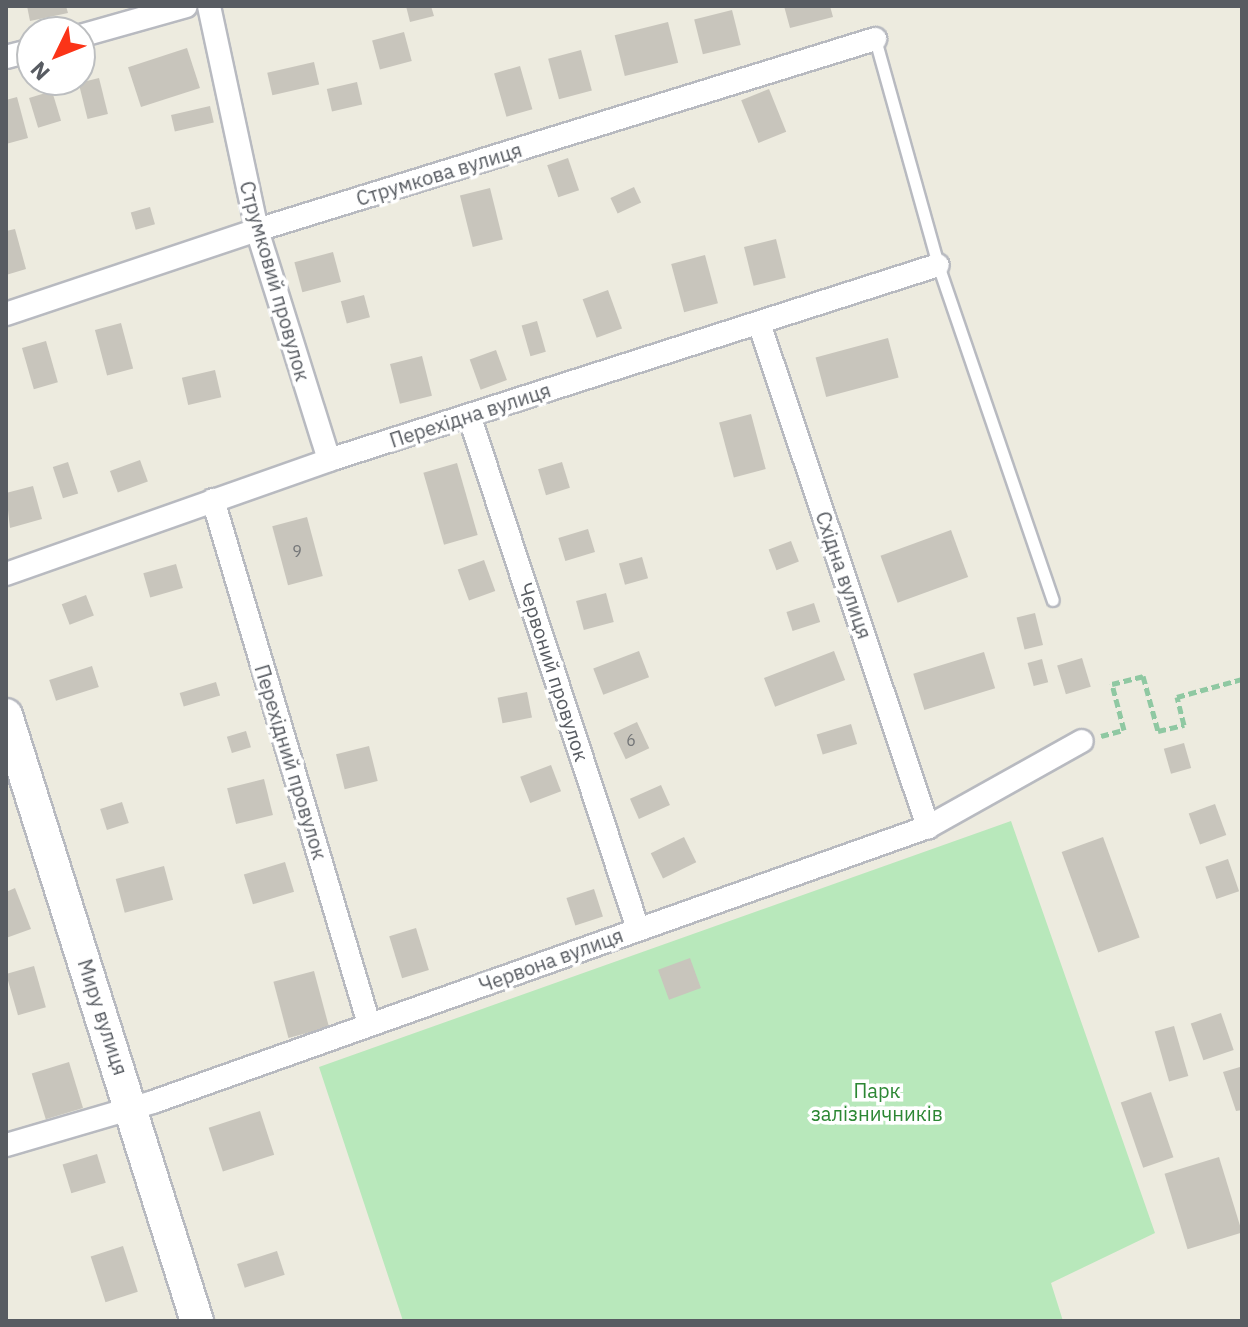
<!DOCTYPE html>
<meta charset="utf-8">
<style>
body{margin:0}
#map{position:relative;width:1248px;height:1327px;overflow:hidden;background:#edebdf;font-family:"IBM Plex Sans",sans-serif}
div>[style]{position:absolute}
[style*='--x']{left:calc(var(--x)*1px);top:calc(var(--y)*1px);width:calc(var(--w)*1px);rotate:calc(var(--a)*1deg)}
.green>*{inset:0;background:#b8e8bb}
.building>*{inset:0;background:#c8c5bc;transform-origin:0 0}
.path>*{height:5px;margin-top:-2.5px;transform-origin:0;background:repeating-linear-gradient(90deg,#8fc8a2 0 8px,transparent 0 12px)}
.roads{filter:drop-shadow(2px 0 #b8bac0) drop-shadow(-2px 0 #b8bac0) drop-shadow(0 2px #b8bac0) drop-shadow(0 -2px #b8bac0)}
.service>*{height:11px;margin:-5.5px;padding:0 5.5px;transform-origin:5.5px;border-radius:5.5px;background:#fff}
.minor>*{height:22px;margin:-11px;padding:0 11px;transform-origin:11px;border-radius:11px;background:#fff}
.secondary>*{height:32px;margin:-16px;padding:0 16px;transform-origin:16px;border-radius:16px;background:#fff}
span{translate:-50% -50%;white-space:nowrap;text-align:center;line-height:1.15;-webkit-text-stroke:7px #fff;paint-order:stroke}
.number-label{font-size:16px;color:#747678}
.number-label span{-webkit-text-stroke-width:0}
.street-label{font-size:20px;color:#585c62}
.park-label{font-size:20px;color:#2c8734}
.frame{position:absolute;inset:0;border:8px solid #585c62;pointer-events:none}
.north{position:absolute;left:16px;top:16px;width:80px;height:80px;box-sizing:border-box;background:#fff;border:2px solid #bcbec0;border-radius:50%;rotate:227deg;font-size:22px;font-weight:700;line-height:32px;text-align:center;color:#585c62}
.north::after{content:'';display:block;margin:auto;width:28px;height:36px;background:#fb3418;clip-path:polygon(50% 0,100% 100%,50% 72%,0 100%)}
</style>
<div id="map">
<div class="green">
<i style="clip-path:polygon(1011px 821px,1155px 1233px,1051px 1283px,1063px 1321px,403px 1321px,319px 1067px)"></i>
</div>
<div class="building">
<i style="clip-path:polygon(27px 6px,66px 6px,68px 13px,30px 21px)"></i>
<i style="clip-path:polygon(406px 6px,431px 6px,434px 16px,410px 22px)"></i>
<i style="clip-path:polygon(784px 6px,830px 6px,833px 17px,790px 28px)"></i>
<i style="left:732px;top:10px;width:36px;height:39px;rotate:76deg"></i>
<i style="left:668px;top:22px;width:42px;height:55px;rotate:76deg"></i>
<i style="left:404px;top:32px;width:30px;height:33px;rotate:75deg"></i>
<i style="left:187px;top:48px;width:42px;height:62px;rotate:72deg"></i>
<i style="left:581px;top:50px;width:42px;height:34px;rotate:75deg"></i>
<i style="left:314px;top:62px;width:23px;height:48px;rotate:77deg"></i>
<i style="left:520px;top:66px;width:45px;height:27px;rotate:74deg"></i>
<i style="left:99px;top:78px;width:37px;height:21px;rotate:76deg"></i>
<i style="left:357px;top:82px;width:23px;height:31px;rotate:77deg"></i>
<i style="left:769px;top:89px;width:46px;height:30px;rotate:68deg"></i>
<i style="left:52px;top:91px;width:31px;height:24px;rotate:73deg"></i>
<i style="clip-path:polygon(17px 97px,28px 138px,6px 144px,6px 100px)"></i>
<i style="left:210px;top:106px;width:17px;height:40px;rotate:77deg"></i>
<i style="left:568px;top:158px;width:34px;height:22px;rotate:71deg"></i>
<i style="left:634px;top:187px;width:17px;height:26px;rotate:65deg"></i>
<i style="left:490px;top:188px;width:53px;height:31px;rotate:76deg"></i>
<i style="left:150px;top:207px;width:18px;height:20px;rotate:74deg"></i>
<i style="clip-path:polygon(15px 229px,26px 269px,6px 275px,6px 231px)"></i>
<i style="left:776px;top:239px;width:40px;height:33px;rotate:76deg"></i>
<i style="left:333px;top:252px;width:31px;height:40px;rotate:75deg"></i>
<i style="left:705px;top:255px;width:50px;height:35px;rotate:75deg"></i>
<i style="left:608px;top:290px;width:41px;height:27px;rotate:70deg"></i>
<i style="left:364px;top:295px;width:23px;height:24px;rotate:75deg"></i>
<i style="left:537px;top:321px;width:32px;height:16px;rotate:74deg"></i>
<i style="left:121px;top:323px;width:47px;height:27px;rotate:75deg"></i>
<i style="left:888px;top:338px;width:41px;height:75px;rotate:75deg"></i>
<i style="left:46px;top:341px;width:43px;height:25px;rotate:74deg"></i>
<i style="left:496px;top:350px;width:32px;height:28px;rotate:70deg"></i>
<i style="left:422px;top:356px;width:41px;height:33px;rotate:76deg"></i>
<i style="left:215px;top:370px;width:28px;height:34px;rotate:77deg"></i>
<i style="left:751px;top:414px;width:57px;height:33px;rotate:75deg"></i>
<i style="left:140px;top:460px;width:23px;height:32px;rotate:70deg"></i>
<i style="left:68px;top:462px;width:33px;height:16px;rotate:72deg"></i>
<i style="left:562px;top:462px;width:27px;height:25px;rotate:73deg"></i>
<i style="left:457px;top:463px;width:75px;height:35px;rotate:74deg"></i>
<i style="clip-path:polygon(33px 486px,42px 519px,10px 528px,6px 493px)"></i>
<i style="left:307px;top:517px;width:61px;height:36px;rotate:75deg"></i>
<i style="left:588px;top:529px;width:24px;height:31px;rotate:73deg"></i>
<i style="left:951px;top:530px;width:50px;height:75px;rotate:70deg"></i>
<i style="left:791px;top:541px;width:22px;height:24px;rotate:69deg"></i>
<i style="left:642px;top:557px;width:22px;height:24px;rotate:74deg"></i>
<i style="left:484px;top:560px;width:33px;height:28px;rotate:70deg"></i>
<i style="left:176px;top:564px;width:25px;height:34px;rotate:74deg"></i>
<i style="left:606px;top:593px;width:30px;height:31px;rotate:75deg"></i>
<i style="left:86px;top:595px;width:22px;height:26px;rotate:69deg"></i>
<i style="left:814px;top:603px;width:20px;height:29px;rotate:72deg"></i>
<i style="left:1035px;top:613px;width:33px;height:19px;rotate:76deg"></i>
<i style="left:639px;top:651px;width:28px;height:49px;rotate:69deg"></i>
<i style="left:834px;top:651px;width:31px;height:75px;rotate:69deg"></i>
<i style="left:984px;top:652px;width:38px;height:74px;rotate:73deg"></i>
<i style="left:1082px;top:658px;width:30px;height:26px;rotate:73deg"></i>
<i style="left:1042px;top:659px;width:24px;height:15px;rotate:75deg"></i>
<i style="left:92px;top:666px;width:22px;height:45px;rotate:72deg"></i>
<i style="left:216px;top:682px;width:14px;height:38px;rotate:73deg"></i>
<i style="left:527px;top:692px;width:26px;height:30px;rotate:79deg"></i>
<i style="left:637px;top:722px;width:29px;height:26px;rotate:65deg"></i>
<i style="left:851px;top:724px;width:21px;height:36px;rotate:73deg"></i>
<i style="left:246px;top:731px;width:17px;height:20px;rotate:73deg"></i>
<i style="left:1184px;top:743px;width:26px;height:21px;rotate:74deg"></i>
<i style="left:369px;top:746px;width:36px;height:34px;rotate:76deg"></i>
<i style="left:551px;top:765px;width:28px;height:33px;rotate:69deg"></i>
<i style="left:264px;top:779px;width:37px;height:38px;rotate:76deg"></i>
<i style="left:661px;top:785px;width:22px;height:34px;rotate:66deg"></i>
<i style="left:122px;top:802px;width:22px;height:23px;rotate:72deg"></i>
<i style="left:1215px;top:804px;width:33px;height:28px;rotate:70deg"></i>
<i style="left:684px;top:837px;width:28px;height:37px;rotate:64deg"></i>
<i style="left:1103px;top:837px;width:107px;height:44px;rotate:70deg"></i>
<i style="left:1228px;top:859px;width:34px;height:24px;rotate:71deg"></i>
<i style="left:285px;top:862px;width:31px;height:43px;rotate:73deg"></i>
<i style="left:164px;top:866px;width:35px;height:50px;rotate:75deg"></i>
<i style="clip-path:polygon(15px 888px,31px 929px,6px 938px,6px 892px)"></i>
<i style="left:594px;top:889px;width:29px;height:29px;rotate:72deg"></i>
<i style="left:416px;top:928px;width:44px;height:28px;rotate:73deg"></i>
<i style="left:690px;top:958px;width:32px;height:34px;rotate:70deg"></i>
<i style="left:34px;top:966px;width:43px;height:29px;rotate:74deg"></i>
<i style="left:314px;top:971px;width:58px;height:42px;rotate:75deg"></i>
<i style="left:1221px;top:1013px;width:39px;height:32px;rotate:71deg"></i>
<i style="left:1174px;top:1026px;width:52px;height:20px;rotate:74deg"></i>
<i style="left:69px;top:1062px;width:48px;height:39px;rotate:73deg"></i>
<i style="clip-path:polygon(1240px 1067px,1242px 1110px,1236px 1111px,1223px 1072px)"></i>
<i style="left:1151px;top:1092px;width:69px;height:32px;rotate:71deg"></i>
<i style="left:260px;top:1111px;width:46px;height:54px;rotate:72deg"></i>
<i style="left:97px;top:1154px;width:30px;height:36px;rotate:73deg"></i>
<i style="left:1219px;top:1157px;width:79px;height:57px;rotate:73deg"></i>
<i style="left:123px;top:1246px;width:48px;height:34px;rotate:72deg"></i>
<i style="left:277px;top:1251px;width:25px;height:42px;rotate:72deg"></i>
</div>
<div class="path">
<i style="--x:1101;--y:736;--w:24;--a:-15"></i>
<i style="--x:1124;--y:730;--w:48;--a:-104.6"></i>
<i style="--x:1112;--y:684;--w:32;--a:-14"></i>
<i style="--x:1143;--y:676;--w:57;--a:74.7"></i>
<i style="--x:1158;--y:731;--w:27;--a:-13"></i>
<i style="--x:1184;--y:725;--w:29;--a:-104"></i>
<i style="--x:1177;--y:697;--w:67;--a:-15.5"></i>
</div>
<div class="roads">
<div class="service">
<i style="--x:875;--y:39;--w:235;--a:74.4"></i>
<i style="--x:938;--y:265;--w:354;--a:71.1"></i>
</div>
<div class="minor">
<i style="--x:209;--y:6;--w:229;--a:77.9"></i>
<i style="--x:257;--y:230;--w:241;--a:72.6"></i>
<i style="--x:80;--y:36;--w:110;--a:-15.8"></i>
<i style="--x:6;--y:57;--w:27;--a:-15"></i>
<i style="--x:6;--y:314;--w:265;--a:-18.5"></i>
<i style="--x:257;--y:230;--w:647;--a:-17.17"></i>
<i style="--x:759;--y:323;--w:532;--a:71.46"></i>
<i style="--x:469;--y:415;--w:541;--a:71.8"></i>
<i style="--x:213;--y:500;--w:547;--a:73.42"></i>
<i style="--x:6;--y:574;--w:343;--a:-19.4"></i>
<i style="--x:329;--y:460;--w:639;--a:-17.75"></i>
<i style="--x:6;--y:1145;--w:153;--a:-16.3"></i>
<i style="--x:153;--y:1102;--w:822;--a:-19.54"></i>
<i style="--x:928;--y:827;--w:176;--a:-29.2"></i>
</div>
<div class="secondary">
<i style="--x:6;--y:715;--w:635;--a:72.51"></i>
</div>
</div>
<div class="number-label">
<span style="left:297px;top:551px">9</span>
<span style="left:631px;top:740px">6</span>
</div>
<div class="street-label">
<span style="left:439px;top:174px;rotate:-17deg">Струмкова вулиця</span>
<span style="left:275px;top:281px;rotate:74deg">Струмковий провулок</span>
<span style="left:470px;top:415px;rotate:-18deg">Перехідна вулиця</span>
<span style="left:844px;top:575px;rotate:71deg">Східна вулиця</span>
<span style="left:554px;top:672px;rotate:72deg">Червоний провулок</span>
<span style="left:291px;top:762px;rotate:73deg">Перехідний провулок</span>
<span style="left:551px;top:960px;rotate:-20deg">Червона вулиця</span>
<span style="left:103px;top:1017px;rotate:72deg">Миру вулиця</span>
</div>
<div class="park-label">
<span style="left:877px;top:1102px">Парк<br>залізничників</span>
</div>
<div class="frame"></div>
<div class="north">N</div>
</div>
